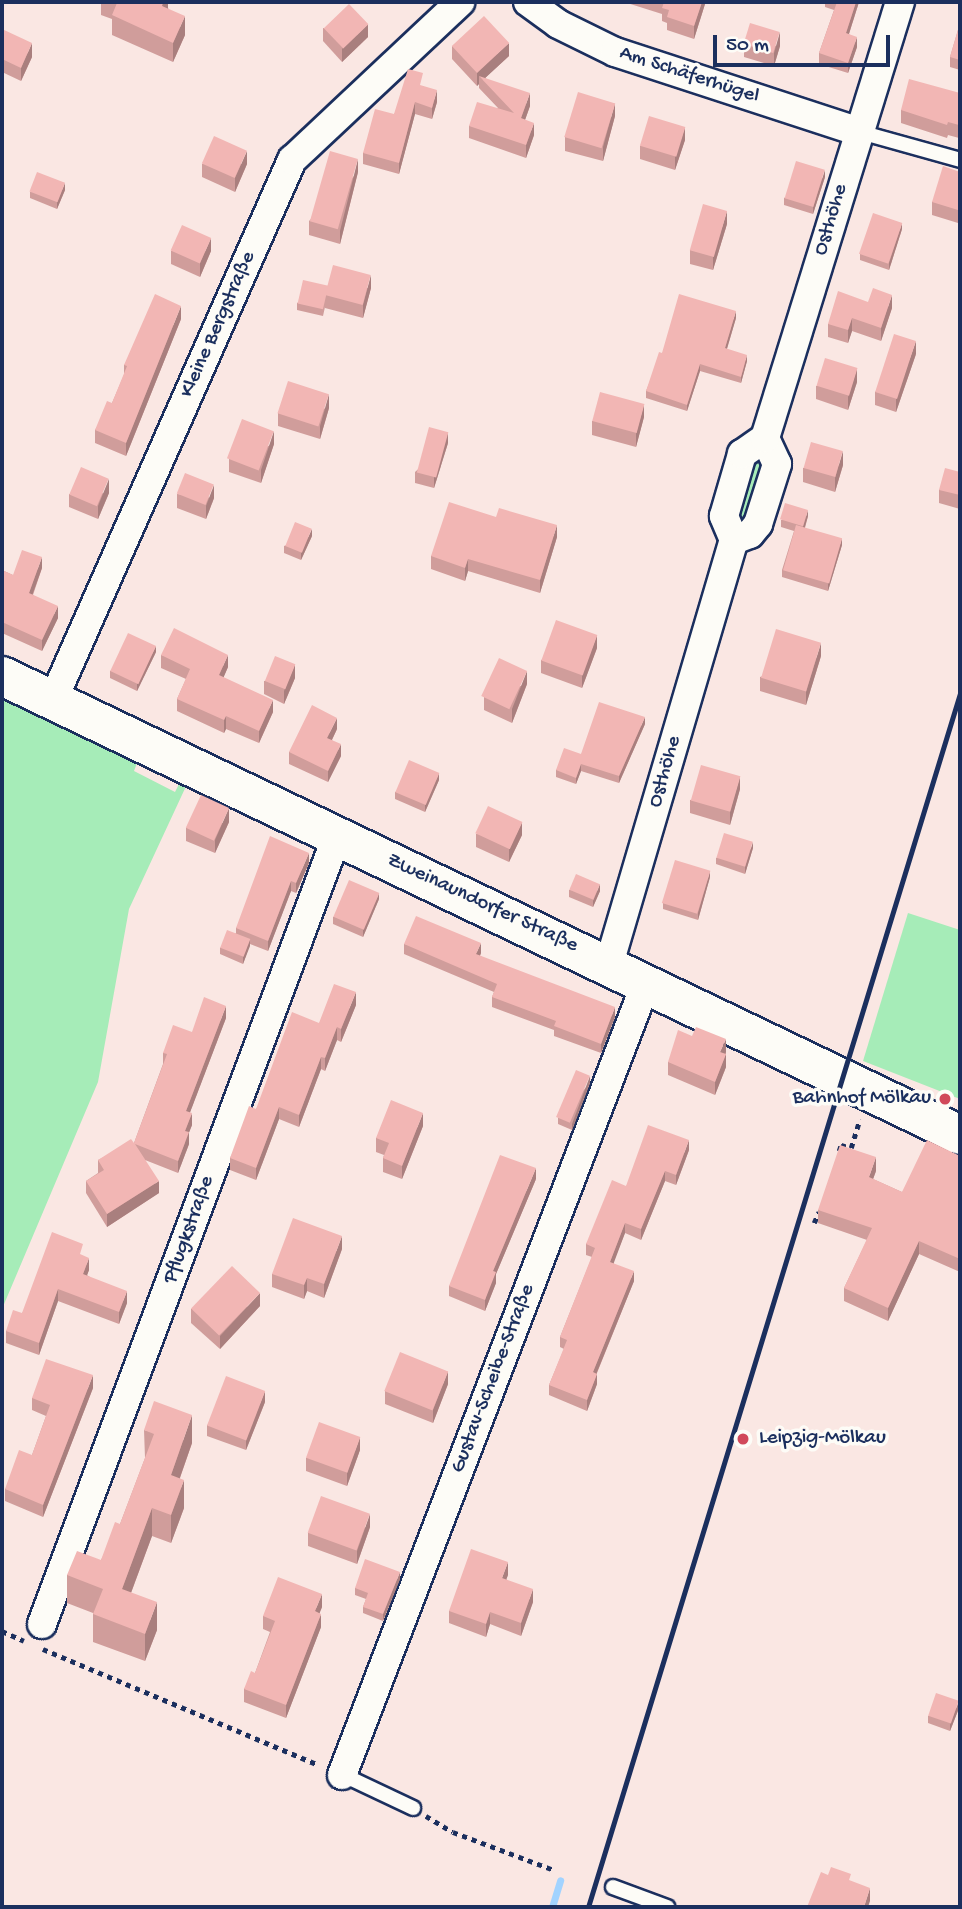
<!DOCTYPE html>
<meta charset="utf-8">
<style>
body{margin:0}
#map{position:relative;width:962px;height:1909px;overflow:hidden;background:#fae7e3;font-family:"Gochi Hand",sans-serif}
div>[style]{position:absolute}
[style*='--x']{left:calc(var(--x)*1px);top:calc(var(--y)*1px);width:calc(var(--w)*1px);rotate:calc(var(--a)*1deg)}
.green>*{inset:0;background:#a6ecb8}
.stream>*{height:7px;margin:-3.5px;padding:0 3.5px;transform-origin:3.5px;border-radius:3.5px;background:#a2d3ff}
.path>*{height:4.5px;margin-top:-2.25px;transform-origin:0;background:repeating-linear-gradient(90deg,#1b2f5e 0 5px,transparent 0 10px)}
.roads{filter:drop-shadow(2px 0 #1b2f5e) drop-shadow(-2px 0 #1b2f5e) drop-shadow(0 2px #1b2f5e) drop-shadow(0 -2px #1b2f5e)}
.lane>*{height:14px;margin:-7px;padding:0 7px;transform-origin:7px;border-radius:7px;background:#fdfcf7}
.street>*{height:28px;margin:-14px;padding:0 14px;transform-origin:14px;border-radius:14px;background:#fdfcf7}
.secondary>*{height:38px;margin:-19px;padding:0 19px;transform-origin:19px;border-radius:19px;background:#fdfcf7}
.rail>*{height:5px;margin:-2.5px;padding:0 2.5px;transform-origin:2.5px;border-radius:2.5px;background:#1b2f5e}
.wall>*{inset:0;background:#d09d9b}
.shaded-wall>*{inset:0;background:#a97f7e}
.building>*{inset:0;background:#f2b6b4;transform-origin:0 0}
.dots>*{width:19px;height:19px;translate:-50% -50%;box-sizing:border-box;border:4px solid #fdfcf7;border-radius:50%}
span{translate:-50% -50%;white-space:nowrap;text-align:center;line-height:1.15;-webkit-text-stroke:7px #fdfcf7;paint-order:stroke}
.street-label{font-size:21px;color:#1b2f5e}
.poi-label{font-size:21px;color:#1b2f5e}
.right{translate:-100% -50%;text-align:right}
.left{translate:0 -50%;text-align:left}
.frame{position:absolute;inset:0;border:4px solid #1b2f5e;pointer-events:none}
.scale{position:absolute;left:713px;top:35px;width:177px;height:32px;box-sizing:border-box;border:4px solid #1b2f5e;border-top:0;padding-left:9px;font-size:21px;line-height:24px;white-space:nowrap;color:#1b2f5e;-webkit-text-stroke:5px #fdfcf7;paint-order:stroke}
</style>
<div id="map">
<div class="green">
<i style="clip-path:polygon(765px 455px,752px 518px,739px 524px,733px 507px,747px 460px)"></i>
<i style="clip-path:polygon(2px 691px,140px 755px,134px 771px,175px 792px,181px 780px,188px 782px,129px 909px,98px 1082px,2px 1309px)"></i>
<i style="clip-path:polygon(908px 913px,960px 930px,960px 1099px,863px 1061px)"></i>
</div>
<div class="stream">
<i style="--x:552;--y:1907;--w:28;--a:-73"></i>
</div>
<div class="path">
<i style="--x:839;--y:1151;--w:6;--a:-72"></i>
<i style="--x:841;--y:1145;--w:10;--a:17"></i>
<i style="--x:851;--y:1148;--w:30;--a:-73"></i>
<i style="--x:814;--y:1223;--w:12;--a:-66"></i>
<i style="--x:2;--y:1631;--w:24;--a:24"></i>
<i style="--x:43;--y:1649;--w:299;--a:22.8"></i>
<i style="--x:426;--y:1816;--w:31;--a:31"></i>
<i style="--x:453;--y:1832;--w:108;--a:20.6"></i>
</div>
<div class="roads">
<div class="lane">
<i style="--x:860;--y:132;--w:104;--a:15.6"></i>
<i style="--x:339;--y:1773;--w:82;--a:25.3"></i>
<i style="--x:613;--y:1887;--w:58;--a:20.3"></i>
</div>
<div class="street">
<i style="--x:528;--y:2;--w:37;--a:36"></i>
<i style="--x:558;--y:24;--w:64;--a:26.2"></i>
<i style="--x:615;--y:52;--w:258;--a:18.1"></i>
<i style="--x:734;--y:540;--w:17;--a:-21"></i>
<i style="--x:750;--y:534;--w:13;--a:-51"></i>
<i style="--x:758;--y:524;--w:63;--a:-72.4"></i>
<i style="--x:777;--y:464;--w:29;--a:-115"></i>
<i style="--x:53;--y:700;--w:591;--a:-66.13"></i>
<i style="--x:292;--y:160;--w:231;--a:-43.2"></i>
<i style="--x:609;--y:964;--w:442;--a:-73.6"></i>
<i style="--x:734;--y:540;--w:26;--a:-113"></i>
<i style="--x:724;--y:516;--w:65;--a:-73.8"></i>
<i style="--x:742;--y:454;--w:28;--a:-35"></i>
<i style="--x:765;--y:438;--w:456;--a:-72.8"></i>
<i style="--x:42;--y:1624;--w:841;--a:-69.48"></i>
<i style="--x:342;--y:1775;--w:848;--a:-69"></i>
</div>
<div class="secondary">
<i style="--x:2;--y:676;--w:1062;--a:25.6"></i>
</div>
</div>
<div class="rail">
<i style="--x:588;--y:1907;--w:1270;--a:-72.96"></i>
</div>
<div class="wall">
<i style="clip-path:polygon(101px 2px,168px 2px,168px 8px,185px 35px,173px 62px,112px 35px,112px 19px,101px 15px)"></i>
<i style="clip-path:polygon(624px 2px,705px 2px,705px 4px,694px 39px,667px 30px,667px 23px,662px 21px,662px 14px)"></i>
<i style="clip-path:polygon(825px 2px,859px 2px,849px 34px,857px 47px,848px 73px,819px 64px,819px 53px,834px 10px,825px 7px)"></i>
<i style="clip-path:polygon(960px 23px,960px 70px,950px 67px,950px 57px)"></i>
<i style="clip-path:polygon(323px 28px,368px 37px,342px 62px,323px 41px)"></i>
<i style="clip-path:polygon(2px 29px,32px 57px,21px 81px,2px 72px)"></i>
<i style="clip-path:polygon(744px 44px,780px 46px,774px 66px,744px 57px)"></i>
<i style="clip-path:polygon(452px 46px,509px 56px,485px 78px,530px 106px,525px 120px,534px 135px,526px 158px,469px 138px,469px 126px,498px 108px,479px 88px,479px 84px,477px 86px,452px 59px)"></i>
<i style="clip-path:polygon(423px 86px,437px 102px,432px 119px,415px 114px,399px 174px,363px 164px,363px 153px,394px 114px)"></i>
<i style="clip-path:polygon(960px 93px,959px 138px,948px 135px,947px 138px,901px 123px,901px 110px)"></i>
<i style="clip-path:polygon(615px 116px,603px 161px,565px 151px,565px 137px)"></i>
<i style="clip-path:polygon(685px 140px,675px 170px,640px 159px,640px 146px)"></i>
<i style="clip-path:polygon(202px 164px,247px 164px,235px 192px,202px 177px)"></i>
<i style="clip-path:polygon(358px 172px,340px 244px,309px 235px,309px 221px)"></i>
<i style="clip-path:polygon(960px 172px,958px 223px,932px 215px,932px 202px)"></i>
<i style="clip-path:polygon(825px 177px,813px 214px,784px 205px,784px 198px)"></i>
<i style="clip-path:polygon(65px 190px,57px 209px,30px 198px,30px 192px)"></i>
<i style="clip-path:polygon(727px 224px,713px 270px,690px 264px,690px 250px)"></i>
<i style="clip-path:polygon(902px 229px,889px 270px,860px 260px,860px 254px)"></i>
<i style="clip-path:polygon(171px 251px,211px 251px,200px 277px,171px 264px)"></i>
<i style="clip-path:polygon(328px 286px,371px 288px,363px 318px,325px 308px,325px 307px,323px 316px,297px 310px,297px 303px)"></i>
<i style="clip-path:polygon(868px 302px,892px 308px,881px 341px,852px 331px,848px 343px,828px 337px,828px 324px)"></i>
<i style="clip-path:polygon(736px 318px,727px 349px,747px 361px,741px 383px,700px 371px,687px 411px,646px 398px,646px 391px,662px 353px)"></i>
<i style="clip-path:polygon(181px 319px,126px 456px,95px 443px,95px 430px,112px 403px,124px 375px,124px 365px)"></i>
<i style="clip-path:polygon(916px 354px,896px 412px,875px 405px,875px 392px)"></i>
<i style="clip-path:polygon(857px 382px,848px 410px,816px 399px,816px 386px)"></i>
<i style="clip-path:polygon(329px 408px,320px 439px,278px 426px,278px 413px)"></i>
<i style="clip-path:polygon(644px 417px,636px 447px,592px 435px,592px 421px)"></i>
<i style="clip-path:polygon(448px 443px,434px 488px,415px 483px,415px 472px)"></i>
<i style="clip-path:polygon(274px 444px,261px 483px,229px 472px,229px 459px)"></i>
<i style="clip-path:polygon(843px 465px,835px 492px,803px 482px,803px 468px)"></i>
<i style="clip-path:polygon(960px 472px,960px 509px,939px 503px,939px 490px)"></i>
<i style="clip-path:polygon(109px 493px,98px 519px,69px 507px,69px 494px)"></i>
<i style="clip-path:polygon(177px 494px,214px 498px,206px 519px,177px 508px)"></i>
<i style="clip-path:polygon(808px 516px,805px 528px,842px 545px,828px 591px,782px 577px,782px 570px,794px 531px,781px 527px,781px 520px)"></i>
<i style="clip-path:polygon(496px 517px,557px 537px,540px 593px,468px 571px,465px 581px,431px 569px,431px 556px)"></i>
<i style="clip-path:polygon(312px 536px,301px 560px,284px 553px,284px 546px)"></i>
<i style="clip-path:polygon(42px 568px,33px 595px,58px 618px,42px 651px,2px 633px,2px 570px,13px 575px)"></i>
<i style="clip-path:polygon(597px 648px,582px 688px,541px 673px,541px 660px)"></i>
<i style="clip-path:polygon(156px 652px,137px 691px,110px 678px,110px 671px)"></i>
<i style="clip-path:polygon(161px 655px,228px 667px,223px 678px,273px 712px,259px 743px,226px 729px,224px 733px,177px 711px,177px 699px,186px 679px,161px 668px)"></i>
<i style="clip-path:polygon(821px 656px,806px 705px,760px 691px,760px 677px)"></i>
<i style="clip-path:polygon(295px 678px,284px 704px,264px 694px,264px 681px)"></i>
<i style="clip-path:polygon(527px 684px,512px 723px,484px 710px,484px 697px)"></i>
<i style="clip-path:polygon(645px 724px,619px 783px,581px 771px,576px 784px,556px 777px,556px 770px,581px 754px)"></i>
<i style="clip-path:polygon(337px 729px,332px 740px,341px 756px,328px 782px,289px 764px,289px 752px)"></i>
<i style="clip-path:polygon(439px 780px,425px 812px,395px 799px,395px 792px)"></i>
<i style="clip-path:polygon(740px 789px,730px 825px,690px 813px,690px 800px)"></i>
<i style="clip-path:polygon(229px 822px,215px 853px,186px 841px,186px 828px)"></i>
<i style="clip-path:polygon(476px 834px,522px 835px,509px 862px,476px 847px)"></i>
<i style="clip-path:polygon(753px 848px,745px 874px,716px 864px,716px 858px)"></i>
<i style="clip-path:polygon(309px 863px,296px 893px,291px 891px,268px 951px,250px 944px,243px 964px,220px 954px,220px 948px,236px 933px,236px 928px)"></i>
<i style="clip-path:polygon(710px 877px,698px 920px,663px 909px,663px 903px)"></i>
<i style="clip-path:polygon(569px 890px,600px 891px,593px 907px,569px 897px)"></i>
<i style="clip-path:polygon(379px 899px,363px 937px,333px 924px,333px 917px)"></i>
<i style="clip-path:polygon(404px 944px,481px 953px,480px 956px,615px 1017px,601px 1053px,554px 1036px,554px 1030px,492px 1007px,492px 997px,494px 992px,404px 954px)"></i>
<i style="clip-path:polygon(356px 1005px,341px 1042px,337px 1040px,325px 1071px,321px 1069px,299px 1127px,279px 1119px,256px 1180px,230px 1170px,230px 1158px,256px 1109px,319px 1023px)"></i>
<i style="clip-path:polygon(226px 1018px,190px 1112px,192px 1125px,189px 1132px,189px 1144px,178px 1173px,145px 1160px,159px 1193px,107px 1227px,86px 1193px,86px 1181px,98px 1173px,98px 1160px,134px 1143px,163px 1064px,163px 1053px,192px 1032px)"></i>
<i style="clip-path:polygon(726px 1052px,726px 1067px,715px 1095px,668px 1075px,668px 1062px)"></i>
<i style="clip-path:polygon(590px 1083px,572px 1130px,558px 1124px,558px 1118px)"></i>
<i style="clip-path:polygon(423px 1126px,402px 1179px,383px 1172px,383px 1158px,384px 1155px,376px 1152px,376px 1138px)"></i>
<i style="clip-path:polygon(689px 1150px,676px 1185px,665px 1181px,641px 1240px,625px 1233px,613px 1263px,634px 1281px,597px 1373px,597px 1384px,587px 1411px,549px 1395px,549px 1385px,564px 1349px,560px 1347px,560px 1337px,592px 1257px,586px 1255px,586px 1244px,626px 1186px)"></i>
<i style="clip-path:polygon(960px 1156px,960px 1272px,919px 1254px,888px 1321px,844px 1301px,844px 1288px,867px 1240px,818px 1223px,818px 1210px,876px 1171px,873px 1179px,902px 1192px)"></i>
<i style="clip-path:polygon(536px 1179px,496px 1274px,496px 1283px,485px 1311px,449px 1296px,449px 1286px)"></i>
<i style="clip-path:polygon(342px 1249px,324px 1298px,307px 1291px,304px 1299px,272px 1287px,272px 1274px)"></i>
<i style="clip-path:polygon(83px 1256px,89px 1270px,87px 1275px,127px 1303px,119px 1324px,58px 1301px,39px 1355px,6px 1343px,6px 1331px,22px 1313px)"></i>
<i style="clip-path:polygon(260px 1306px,220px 1349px,191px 1323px,191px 1309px)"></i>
<i style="clip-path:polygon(448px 1384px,433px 1423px,385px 1404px,385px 1391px)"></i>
<i style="clip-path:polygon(93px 1388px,43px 1517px,5px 1501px,5px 1489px,32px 1455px,46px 1416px,32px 1410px,32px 1398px)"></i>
<i style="clip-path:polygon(265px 1402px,246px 1450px,207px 1436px,207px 1425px)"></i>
<i style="clip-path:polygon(144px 1430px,192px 1443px,180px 1478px,184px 1508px,171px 1543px,152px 1536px,131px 1593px,157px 1630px,145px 1661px,93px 1642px,93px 1613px,67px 1603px,67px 1575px,101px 1560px,120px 1524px,145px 1458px)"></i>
<i style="clip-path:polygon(360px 1450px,347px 1486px,306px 1471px,306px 1458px)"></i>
<i style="clip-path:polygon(370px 1527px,357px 1564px,308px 1546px,308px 1533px)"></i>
<i style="clip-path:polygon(508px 1575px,506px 1579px,533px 1602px,521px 1636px,490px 1624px,486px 1637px,449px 1623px,449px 1611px)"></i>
<i style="clip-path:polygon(400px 1579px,383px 1621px,363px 1613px,363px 1607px,366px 1599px,355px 1595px,355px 1588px)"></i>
<i style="clip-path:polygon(322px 1607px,319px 1613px,321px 1627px,286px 1718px,244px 1702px,244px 1689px,255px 1673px,270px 1632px,263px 1629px,263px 1616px)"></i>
<i style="clip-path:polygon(959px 1708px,950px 1731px,928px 1723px,928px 1716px)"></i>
</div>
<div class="shaded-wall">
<i style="clip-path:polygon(163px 2px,168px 2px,168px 11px,162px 6px)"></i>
<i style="clip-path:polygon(702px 2px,705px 2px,705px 4px,694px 39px,694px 26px)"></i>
<i style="clip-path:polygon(856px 2px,859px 2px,846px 43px,846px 33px)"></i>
<i style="clip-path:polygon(185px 16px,185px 35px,173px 62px,173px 43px)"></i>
<i style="clip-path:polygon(368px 24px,368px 37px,342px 62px,342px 49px)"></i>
<i style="clip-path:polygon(780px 32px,780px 46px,774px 66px,774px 53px)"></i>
<i style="clip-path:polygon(857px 37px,857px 47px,848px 73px,848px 63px)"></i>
<i style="clip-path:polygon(32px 43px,32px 57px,21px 81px,21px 68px)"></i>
<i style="clip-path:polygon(509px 43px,509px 56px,483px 80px,479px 76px,479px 84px,477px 86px,477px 72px)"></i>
<i style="clip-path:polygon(437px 90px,437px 102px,432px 119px,432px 108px)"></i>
<i style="clip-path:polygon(530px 93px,530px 106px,521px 131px,521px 118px)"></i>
<i style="clip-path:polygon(415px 102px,415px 114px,399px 174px,399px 163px)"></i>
<i style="clip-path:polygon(615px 103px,615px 116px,603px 161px,603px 147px)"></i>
<i style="clip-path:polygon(960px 119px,960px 132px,959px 138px,959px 125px)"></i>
<i style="clip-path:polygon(534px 123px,534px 135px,526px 158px,526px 145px)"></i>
<i style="clip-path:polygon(685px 127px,685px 140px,675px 170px,675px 157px)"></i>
<i style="clip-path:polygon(247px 151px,247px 164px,235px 192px,235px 178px)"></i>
<i style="clip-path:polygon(358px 159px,358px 172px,340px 244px,340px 231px)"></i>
<i style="clip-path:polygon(825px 170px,825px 177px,813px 214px,813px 207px)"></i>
<i style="clip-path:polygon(65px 183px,65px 190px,57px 209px,57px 202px)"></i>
<i style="clip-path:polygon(960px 202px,960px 216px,958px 223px,958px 210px)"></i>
<i style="clip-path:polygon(727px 211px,727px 224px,713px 270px,713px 257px)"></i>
<i style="clip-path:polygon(902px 223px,902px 229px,889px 270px,889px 263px)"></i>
<i style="clip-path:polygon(211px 238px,211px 251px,200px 277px,200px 263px)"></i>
<i style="clip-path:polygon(371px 275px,371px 288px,363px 318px,363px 305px)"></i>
<i style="clip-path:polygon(892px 295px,892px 308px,881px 341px,881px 328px)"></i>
<i style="clip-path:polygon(181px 306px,181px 319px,126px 456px,126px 443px)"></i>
<i style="clip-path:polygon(736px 311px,736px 318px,725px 355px,725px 348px)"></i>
<i style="clip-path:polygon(852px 318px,852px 331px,848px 343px,848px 330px)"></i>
<i style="clip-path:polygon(916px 341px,916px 354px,896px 412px,896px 398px)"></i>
<i style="clip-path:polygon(747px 355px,747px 361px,741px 383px,741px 377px)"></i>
<i style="clip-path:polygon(700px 364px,700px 371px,687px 411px,687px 405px)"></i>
<i style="clip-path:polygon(857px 368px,857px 382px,848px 410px,848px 397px)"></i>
<i style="clip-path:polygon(329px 394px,329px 408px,320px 439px,320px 426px)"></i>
<i style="clip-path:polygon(644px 404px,644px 417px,636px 447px,636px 434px)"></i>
<i style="clip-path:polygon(274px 431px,274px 444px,261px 483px,261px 470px)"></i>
<i style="clip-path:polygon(448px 432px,448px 443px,434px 488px,434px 478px)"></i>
<i style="clip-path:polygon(843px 451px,843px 465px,835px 492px,835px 478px)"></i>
<i style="clip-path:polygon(109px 479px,109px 493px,98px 519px,98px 506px)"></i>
<i style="clip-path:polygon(214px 485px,214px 498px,206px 519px,206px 506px)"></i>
<i style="clip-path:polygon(808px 510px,808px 516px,803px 533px,803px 527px)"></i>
<i style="clip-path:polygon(557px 525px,557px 537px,540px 593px,540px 580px)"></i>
<i style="clip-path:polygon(312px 529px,312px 536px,301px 560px,301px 553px)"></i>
<i style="clip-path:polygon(842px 538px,842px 545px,828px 591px,828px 584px)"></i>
<i style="clip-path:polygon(42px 557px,42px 568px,29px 604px,29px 593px)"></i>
<i style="clip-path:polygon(468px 559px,468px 571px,465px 581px,465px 568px)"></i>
<i style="clip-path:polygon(58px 606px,58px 618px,42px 651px,42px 640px)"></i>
<i style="clip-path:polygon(597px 635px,597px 648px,582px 688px,582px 675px)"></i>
<i style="clip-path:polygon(821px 643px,821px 656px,806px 705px,806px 692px)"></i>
<i style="clip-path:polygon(156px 646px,156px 652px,137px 691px,137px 684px)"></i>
<i style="clip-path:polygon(228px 655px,228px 667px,219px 688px,219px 675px)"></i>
<i style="clip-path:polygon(295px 664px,295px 678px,284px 704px,284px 691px)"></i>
<i style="clip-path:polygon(527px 671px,527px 684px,512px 723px,512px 709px)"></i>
<i style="clip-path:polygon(273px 700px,273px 712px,259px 743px,259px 731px)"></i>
<i style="clip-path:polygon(226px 716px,226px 729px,224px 733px,224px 720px)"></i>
<i style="clip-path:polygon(645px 717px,645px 724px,619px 783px,619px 776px)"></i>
<i style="clip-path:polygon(337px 718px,337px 729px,327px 750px,327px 738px)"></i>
<i style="clip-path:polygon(341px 744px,341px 756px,328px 782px,328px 771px)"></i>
<i style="clip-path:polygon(581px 764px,581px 771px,576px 784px,576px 778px)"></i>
<i style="clip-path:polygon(439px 773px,439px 780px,425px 812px,425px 805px)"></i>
<i style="clip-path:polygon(740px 776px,740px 789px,730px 825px,730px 811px)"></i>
<i style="clip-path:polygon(229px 808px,229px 822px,215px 853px,215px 840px)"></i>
<i style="clip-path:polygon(522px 822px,522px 835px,509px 862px,509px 849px)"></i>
<i style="clip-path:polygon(753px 842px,753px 848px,745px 874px,745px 867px)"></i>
<i style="clip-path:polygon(309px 853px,309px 863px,296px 893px,296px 883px)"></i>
<i style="clip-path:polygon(710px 871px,710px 877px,698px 920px,698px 913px)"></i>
<i style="clip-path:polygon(291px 881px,291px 891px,268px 951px,268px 941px)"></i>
<i style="clip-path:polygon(600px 884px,600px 891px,593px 907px,593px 901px)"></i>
<i style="clip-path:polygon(379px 893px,379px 899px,363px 937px,363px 930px)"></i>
<i style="clip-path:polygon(250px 939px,250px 946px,243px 964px,243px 957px)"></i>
<i style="clip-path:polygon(481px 943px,481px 953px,476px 964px,476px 954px)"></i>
<i style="clip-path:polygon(356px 992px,356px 1005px,341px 1042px,341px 1029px)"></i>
<i style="clip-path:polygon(226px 1006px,226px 1018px,186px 1123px,186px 1111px)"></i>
<i style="clip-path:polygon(615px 1007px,615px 1017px,601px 1053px,601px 1044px)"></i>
<i style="clip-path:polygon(337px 1027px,337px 1040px,325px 1071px,325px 1058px)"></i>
<i style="clip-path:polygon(726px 1039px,726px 1052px,720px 1065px,720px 1052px)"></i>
<i style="clip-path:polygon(726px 1054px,726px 1067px,715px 1095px,715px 1082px)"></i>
<i style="clip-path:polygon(321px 1057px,321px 1069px,299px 1127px,299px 1115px)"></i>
<i style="clip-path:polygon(590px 1076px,590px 1083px,572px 1130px,572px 1124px)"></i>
<i style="clip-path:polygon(279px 1107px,279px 1119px,256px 1180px,256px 1168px)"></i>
<i style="clip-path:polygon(192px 1113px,192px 1125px,185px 1143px,185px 1131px)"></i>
<i style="clip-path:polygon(423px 1113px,423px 1126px,402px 1179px,402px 1166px)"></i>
<i style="clip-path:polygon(189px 1132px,189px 1144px,178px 1173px,178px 1161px)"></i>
<i style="clip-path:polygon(689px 1140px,689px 1150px,676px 1185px,676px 1175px)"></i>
<i style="clip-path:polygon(876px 1157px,876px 1171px,869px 1190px,869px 1177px)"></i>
<i style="clip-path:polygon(536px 1168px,536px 1179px,496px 1274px,496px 1283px,485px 1311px,485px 1300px,493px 1271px)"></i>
<i style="clip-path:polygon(665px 1171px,665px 1181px,641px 1240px,641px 1229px)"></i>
<i style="clip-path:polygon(159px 1181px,159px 1193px,107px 1227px,107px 1214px)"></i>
<i style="clip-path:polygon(625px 1223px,625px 1233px,610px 1273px,610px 1262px)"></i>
<i style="clip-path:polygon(342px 1236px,342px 1249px,324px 1298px,324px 1284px)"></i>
<i style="clip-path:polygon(919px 1241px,919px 1254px,888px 1321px,888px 1308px)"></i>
<i style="clip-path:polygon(89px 1258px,89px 1270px,83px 1286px,83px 1274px)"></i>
<i style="clip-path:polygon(634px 1271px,634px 1281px,593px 1382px,593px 1372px)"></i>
<i style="clip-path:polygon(307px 1278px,307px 1291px,304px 1299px,304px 1285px)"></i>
<i style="clip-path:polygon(58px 1289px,58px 1301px,39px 1355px,39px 1343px)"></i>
<i style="clip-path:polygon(127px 1291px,127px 1303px,119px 1324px,119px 1312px)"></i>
<i style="clip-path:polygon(260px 1293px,260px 1306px,220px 1349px,220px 1336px)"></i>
<i style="clip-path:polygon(448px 1371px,448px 1384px,433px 1423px,433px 1410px)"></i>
<i style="clip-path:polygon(597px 1374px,597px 1384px,587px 1411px,587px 1400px)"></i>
<i style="clip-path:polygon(93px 1375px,93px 1388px,43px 1517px,43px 1505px)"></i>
<i style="clip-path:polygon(265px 1391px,265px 1402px,246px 1450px,246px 1439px)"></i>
<i style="clip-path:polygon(192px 1415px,192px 1443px,171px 1503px,171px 1475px)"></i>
<i style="clip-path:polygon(360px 1437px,360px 1450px,347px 1486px,347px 1473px)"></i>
<i style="clip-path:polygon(184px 1480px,184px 1508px,171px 1543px,171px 1515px)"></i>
<i style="clip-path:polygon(152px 1508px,152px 1536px,122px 1617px,122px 1589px)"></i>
<i style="clip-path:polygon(370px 1514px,370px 1527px,357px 1564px,357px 1551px)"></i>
<i style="clip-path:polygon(508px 1562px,508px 1575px,502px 1591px,502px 1578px)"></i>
<i style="clip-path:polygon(400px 1572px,400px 1579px,383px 1621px,383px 1614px)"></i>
<i style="clip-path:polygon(533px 1589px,533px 1602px,521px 1636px,521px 1623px)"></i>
<i style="clip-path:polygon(322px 1594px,322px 1607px,315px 1625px,315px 1611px)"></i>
<i style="clip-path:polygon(157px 1602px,157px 1630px,145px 1661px,145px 1634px)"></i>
<i style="clip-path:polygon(490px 1612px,490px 1624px,486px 1637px,486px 1624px)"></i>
<i style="clip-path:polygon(321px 1614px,321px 1627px,286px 1718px,286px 1705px)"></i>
<i style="clip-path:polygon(959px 1701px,959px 1708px,950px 1731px,950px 1724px)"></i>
<i style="clip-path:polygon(870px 1888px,870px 1901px,868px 1907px,864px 1907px)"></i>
</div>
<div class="building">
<i style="clip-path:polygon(116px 2px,163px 2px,162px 6px,185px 16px,173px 43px,112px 15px,117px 3px)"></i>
<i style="clip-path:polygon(664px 2px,702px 2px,694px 26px,667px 17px,669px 10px,662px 8px)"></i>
<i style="clip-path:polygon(837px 2px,856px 2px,846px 33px,857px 37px,848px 63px,819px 53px)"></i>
<i style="left:349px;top:4px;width:28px;height:35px;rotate:46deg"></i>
<i style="left:484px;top:16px;width:37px;height:44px;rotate:47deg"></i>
<i style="left:750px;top:23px;width:31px;height:22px;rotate:17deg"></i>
<i style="clip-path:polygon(960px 23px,960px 60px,950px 57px)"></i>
<i style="clip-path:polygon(2px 29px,32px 43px,21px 68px,2px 59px)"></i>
<i style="clip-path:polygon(408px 69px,423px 73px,420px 85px,437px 90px,432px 108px,415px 102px,399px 163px,363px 153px,375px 109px,394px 114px)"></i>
<i style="clip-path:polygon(479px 76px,530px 93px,521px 118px,534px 123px,526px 145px,469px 126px,477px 102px,514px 113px)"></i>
<i style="clip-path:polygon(909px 79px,960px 93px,960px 119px,959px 125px,948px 122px,947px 125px,901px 110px)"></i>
<i style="left:578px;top:92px;width:39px;height:47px;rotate:17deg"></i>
<i style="left:649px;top:116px;width:38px;height:31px;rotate:17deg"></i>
<i style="left:214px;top:136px;width:36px;height:30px;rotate:24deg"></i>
<i style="left:330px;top:151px;width:29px;height:73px;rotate:16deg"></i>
<i style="left:796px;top:161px;width:30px;height:39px;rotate:17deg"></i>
<i style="clip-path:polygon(943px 166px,960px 172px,960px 202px,958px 210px,932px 202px)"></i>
<i style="left:37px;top:172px;width:30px;height:21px;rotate:21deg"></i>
<i style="left:703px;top:204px;width:25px;height:48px;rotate:16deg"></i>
<i style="left:873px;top:213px;width:31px;height:43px;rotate:19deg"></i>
<i style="left:182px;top:225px;width:32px;height:28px;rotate:24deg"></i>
<i style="left:333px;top:265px;width:39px;height:31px;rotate:15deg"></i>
<i style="left:303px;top:280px;width:26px;height:24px;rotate:13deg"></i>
<i style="clip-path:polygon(873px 288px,892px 295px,881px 328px,852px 318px,848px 330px,828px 324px,838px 291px,868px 302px)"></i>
<i style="clip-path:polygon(155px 294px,181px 306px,126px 443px,95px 430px,107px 401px,112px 403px,127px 366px,124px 365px)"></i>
<i style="clip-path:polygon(679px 294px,736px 311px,725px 348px,747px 355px,741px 377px,700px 364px,687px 405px,646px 391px,659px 352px,662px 353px)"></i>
<i style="left:894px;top:334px;width:23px;height:61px;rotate:18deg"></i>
<i style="left:825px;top:358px;width:34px;height:29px;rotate:17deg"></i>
<i style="left:288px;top:381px;width:43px;height:34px;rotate:18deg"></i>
<i style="left:600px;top:392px;width:46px;height:30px;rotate:15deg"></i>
<i style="left:242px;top:419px;width:34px;height:42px;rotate:21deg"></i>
<i style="left:429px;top:427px;width:20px;height:47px;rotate:15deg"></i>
<i style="left:811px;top:442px;width:33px;height:27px;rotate:16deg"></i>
<i style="left:81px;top:467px;width:30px;height:30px;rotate:23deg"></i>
<i style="clip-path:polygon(945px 468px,960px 472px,960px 495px,939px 490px)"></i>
<i style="left:185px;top:473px;width:31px;height:22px;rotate:22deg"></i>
<i style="clip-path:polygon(449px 502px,496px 517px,499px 508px,557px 525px,540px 580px,468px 559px,465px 568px,431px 556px)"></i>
<i style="left:785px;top:503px;width:24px;height:17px;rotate:17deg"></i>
<i style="left:295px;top:522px;width:18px;height:26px;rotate:22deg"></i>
<i style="left:796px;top:525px;width:48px;height:47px;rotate:16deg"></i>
<i style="clip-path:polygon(22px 550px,42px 557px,29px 593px,58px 606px,42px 640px,2px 622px,2px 570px,13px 575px)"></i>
<i style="left:556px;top:620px;width:44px;height:43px;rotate:20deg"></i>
<i style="clip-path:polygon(174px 628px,228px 655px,219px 675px,273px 700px,259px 731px,226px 716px,224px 720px,177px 699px,190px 669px,161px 655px)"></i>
<i style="left:776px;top:629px;width:47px;height:51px;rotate:17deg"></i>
<i style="left:128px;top:633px;width:31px;height:42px;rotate:25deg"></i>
<i style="left:275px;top:656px;width:22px;height:27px;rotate:22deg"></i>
<i style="left:499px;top:658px;width:31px;height:42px;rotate:25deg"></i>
<i style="clip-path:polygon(599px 702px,645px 717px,619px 776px,581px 764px,576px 778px,556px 770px,564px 748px,581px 754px)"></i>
<i style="clip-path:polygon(312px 705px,337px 718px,327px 738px,341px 744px,328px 771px,289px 752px)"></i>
<i style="left:409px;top:760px;width:33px;height:35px;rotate:23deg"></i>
<i style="left:701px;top:765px;width:41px;height:37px;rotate:16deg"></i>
<i style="left:201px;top:795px;width:31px;height:36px;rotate:25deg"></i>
<i style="left:488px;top:806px;width:38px;height:30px;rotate:25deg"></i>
<i style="left:724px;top:833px;width:30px;height:26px;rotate:17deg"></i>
<i style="clip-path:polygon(270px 836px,309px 853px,296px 883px,291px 881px,268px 941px,236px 928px)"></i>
<i style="left:675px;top:860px;width:37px;height:45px;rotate:17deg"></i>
<i style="left:576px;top:874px;width:26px;height:17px;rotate:23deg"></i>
<i style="left:349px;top:880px;width:33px;height:40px;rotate:23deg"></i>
<i style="clip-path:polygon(416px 916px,481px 943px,476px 954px,615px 1007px,601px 1044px,554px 1026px,556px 1021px,492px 997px,497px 984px,404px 944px)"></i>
<i style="left:227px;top:930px;width:25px;height:19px;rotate:21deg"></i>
<i style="clip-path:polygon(334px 984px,356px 992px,341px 1029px,337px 1027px,325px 1058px,321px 1057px,299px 1115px,279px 1107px,256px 1168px,230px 1158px,249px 1106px,256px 1109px,292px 1012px,319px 1023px)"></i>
<i style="clip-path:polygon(204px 997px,226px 1006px,186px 1111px,192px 1113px,185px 1131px,189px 1132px,178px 1161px,135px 1144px,159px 1181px,107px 1214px,86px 1181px,104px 1170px,98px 1160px,131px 1139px,134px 1143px,167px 1054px,163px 1053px,173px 1025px,192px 1032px)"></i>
<i style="clip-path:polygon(696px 1027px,726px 1039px,720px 1052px,726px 1054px,715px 1082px,668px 1062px,678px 1030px,692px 1036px)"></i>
<i style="left:576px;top:1070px;width:15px;height:51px;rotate:23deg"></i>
<i style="clip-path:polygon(391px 1100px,423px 1113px,402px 1166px,383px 1158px,389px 1143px,376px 1138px)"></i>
<i style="clip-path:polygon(648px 1125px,689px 1140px,676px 1175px,665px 1171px,641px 1229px,625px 1223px,610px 1262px,634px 1271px,593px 1372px,597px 1374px,587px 1400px,549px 1385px,567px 1340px,560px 1337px,595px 1248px,586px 1244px,612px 1180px,626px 1186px)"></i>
<i style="clip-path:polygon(927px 1140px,960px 1156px,960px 1259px,919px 1241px,888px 1308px,844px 1288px,872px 1228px,818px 1210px,840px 1145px,876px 1157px,869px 1177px,902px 1192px)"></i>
<i style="clip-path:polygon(500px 1155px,536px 1168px,493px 1271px,496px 1272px,485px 1300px,449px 1286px)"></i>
<i style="clip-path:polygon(293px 1218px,342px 1236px,324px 1284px,307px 1278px,304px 1285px,272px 1274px)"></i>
<i style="clip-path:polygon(52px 1232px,83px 1244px,80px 1254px,89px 1258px,83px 1274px,127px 1291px,119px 1312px,58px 1289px,39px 1343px,6px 1331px,13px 1310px,22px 1313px)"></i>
<i style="left:232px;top:1266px;width:39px;height:59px;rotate:44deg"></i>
<i style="left:400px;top:1352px;width:52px;height:42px;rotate:22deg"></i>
<i style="clip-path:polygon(46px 1359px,93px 1375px,43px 1505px,5px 1489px,19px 1450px,32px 1455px,50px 1405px,32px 1398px)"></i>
<i style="left:226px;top:1376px;width:42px;height:53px;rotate:21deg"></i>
<i style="clip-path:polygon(154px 1401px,192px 1415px,171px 1475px,184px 1480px,171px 1515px,152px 1508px,122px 1589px,157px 1602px,145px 1634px,93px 1614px,103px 1589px,67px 1575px,77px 1551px,101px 1560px,115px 1522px,120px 1524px,154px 1434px,144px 1430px)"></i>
<i style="left:319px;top:1422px;width:44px;height:38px;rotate:20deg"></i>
<i style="left:321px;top:1496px;width:52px;height:39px;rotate:20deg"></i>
<i style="clip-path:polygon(471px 1549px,508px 1562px,502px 1578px,533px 1589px,521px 1623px,490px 1612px,486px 1624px,449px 1611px)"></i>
<i style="clip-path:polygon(365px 1559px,400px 1572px,383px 1614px,363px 1607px,368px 1593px,355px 1588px)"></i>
<i style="clip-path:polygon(278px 1577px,322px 1594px,315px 1611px,321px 1614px,286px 1705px,244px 1689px,251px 1671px,255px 1673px,275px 1621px,263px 1616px)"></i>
<i style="left:936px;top:1693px;width:24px;height:24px;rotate:19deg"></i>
<i style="clip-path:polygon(831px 1867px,851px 1874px,849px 1880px,870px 1888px,864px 1907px,807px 1907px,821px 1872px,828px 1875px)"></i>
</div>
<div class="dots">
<i style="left:945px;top:1099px;background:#d1495b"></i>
<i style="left:743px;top:1439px;background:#d1495b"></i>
</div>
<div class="street-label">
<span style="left:689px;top:76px;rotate:18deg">Am Schäferhügel</span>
<span style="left:832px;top:220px;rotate:-73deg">Osthöhe</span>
<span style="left:219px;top:325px;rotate:-66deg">Kleine Bergstraße</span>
<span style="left:666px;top:772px;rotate:-74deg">Osthöhe</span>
<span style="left:482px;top:904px;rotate:25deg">Zweinaundorfer Straße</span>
<span style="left:190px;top:1230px;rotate:-70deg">Pflugkstraße</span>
<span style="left:494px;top:1379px;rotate:-69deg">Gustav-Scheibe-Straße</span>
</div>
<div class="poi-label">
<span class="right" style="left:931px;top:1099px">Bahnhof Mölkau</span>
<span class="left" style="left:759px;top:1439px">Leipzig-Mölkau</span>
</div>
<div class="frame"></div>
<div class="scale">50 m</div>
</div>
